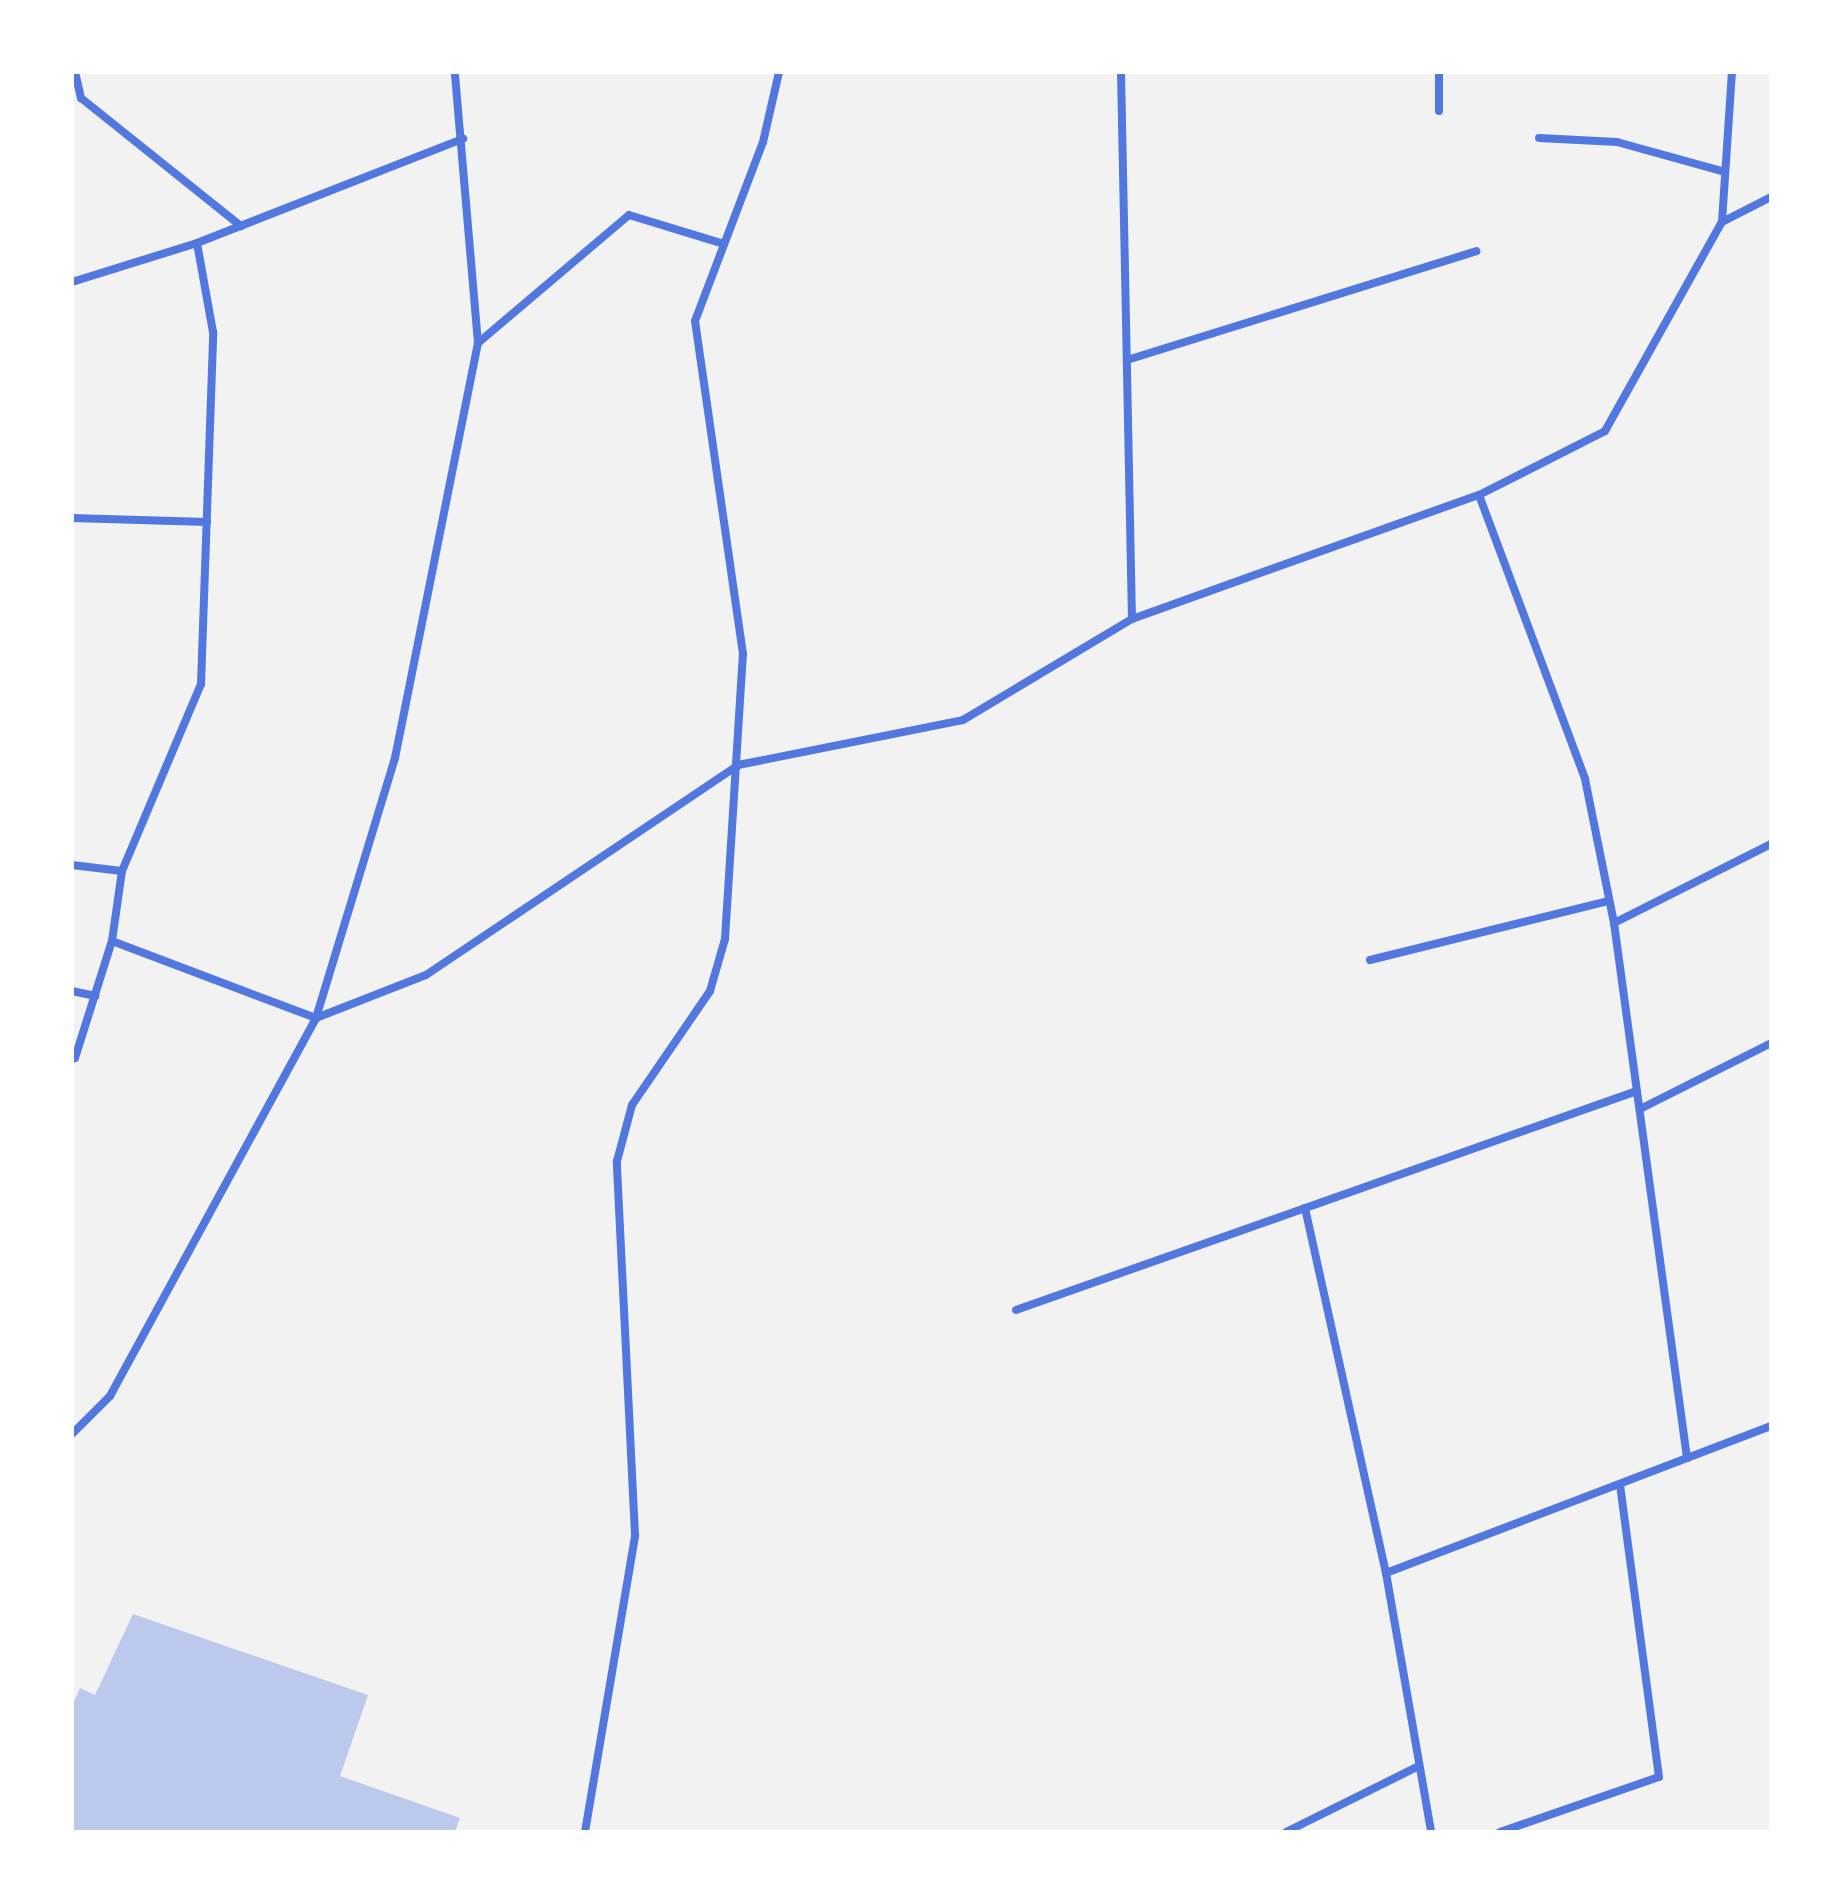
<!DOCTYPE html>
<style>
body{margin:0}
#map{position:relative;width:1843px;height:1904px;overflow:hidden;background:#f2f2f2;font-family:"Fira Sans Condensed",sans-serif}
div>[style]{position:absolute}
[style*='--x']{left:calc(var(--x)*1px);top:calc(var(--y)*1px);width:calc(var(--w)*1px);rotate:calc(var(--a)*1deg)}
.building>*{inset:0;background:#bdc9ec}
.minor>*{height:8px;margin:-4px;padding:0 4px;transform-origin:4px;border-radius:4px;background:#5277de}
span{translate:-50% -50%;white-space:nowrap;text-align:center;line-height:1.15;-webkit-text-stroke:7px #fff;paint-order:stroke}
.frame{position:absolute;inset:0;border:74px solid #fff;pointer-events:none}
</style>
<div id="map">
<div class="building">
<i style="clip-path:polygon(133px 1614px,368px 1695px,340px 1776px,460px 1818px,455px 1832px,72px 1832px,72px 1706px,80px 1688px,95px 1695px)"></i>
</div>
<div class="minor">
<i style="--x:75;--y:72;--w:27;--a:77"></i>
<i style="--x:81;--y:98;--w:205;--a:38.7"></i>
<i style="--x:1121;--y:72;--w:547;--a:88.85"></i>
<i style="--x:1439;--y:72;--w:39;--a:90"></i>
<i style="--x:1539;--y:138;--w:78;--a:2.9"></i>
<i style="--x:1617;--y:142;--w:112;--a:15.5"></i>
<i style="--x:1722;--y:222;--w:55;--a:-27"></i>
<i style="--x:72;--y:282;--w:131;--a:-17.3"></i>
<i style="--x:197;--y:243;--w:286;--a:-21.4"></i>
<i style="--x:478;--y:343;--w:198;--a:-40.3"></i>
<i style="--x:629;--y:215;--w:99;--a:17"></i>
<i style="--x:1127;--y:360;--w:366;--a:-17.3"></i>
<i style="--x:1479;--y:495;--w:303;--a:69.5"></i>
<i style="--x:1585;--y:779;--w:147;--a:78.6"></i>
<i style="--x:1614;--y:923;--w:540;--a:82.23"></i>
<i style="--x:72;--y:518;--w:135;--a:1.7"></i>
<i style="--x:72;--y:865;--w:50;--a:6.8"></i>
<i style="--x:1614;--y:923;--w:176;--a:-26.7"></i>
<i style="--x:112;--y:941;--w:218;--a:20.7"></i>
<i style="--x:316;--y:1018;--w:118;--a:-21.4"></i>
<i style="--x:426;--y:975;--w:376;--a:-33.9"></i>
<i style="--x:738;--y:765;--w:229;--a:-11.3"></i>
<i style="--x:963;--y:720;--w:197;--a:-30.9"></i>
<i style="--x:1132;--y:619;--w:368;--a:-19.7"></i>
<i style="--x:1479;--y:495;--w:141;--a:-26.9"></i>
<i style="--x:1605;--y:431;--w:240;--a:-60.8"></i>
<i style="--x:1722;--y:222;--w:150;--a:-86.2"></i>
<i style="--x:1370;--y:960;--w:245;--a:-13.9"></i>
<i style="--x:72;--y:991;--w:24;--a:12"></i>
<i style="--x:72;--y:1059;--w:3;--a:-18"></i>
<i style="--x:75;--y:1058;--w:123;--a:-72.5"></i>
<i style="--x:112;--y:941;--w:71;--a:-81.9"></i>
<i style="--x:122;--y:871;--w:203;--a:-67.1"></i>
<i style="--x:201;--y:684;--w:352;--a:-88"></i>
<i style="--x:213;--y:332;--w:90;--a:-100.2"></i>
<i style="--x:1640;--y:1109;--w:147;--a:-26.7"></i>
<i style="--x:1305;--y:1208;--w:374;--a:77.5"></i>
<i style="--x:1386;--y:1573;--w:263;--a:80.1"></i>
<i style="--x:1016;--y:1310;--w:658;--a:-19.43"></i>
<i style="--x:72;--y:1434;--w:54;--a:-45"></i>
<i style="--x:110;--y:1396;--w:430;--a:-61.4"></i>
<i style="--x:316;--y:1018;--w:272;--a:-73.1"></i>
<i style="--x:395;--y:758;--w:423;--a:-78.7"></i>
<i style="--x:478;--y:343;--w:272;--a:-94.9"></i>
<i style="--x:1386;--y:1573;--w:412;--a:-20.9"></i>
<i style="--x:585;--y:1832;--w:301;--a:-80.4"></i>
<i style="--x:635;--y:1535;--w:374;--a:-92.8"></i>
<i style="--x:617;--y:1161;--w:58;--a:-75"></i>
<i style="--x:632;--y:1105;--w:138;--a:-55.6"></i>
<i style="--x:710;--y:991;--w:54;--a:-73.9"></i>
<i style="--x:725;--y:939;--w:286;--a:-86.4"></i>
<i style="--x:743;--y:654;--w:336;--a:-98.2"></i>
<i style="--x:695;--y:321;--w:191;--a:-69.2"></i>
<i style="--x:763;--y:142;--w:72;--a:-77.1"></i>
<i style="--x:1286;--y:1832;--w:148;--a:-26.4"></i>
<i style="--x:1500;--y:1832;--w:168;--a:-19.1"></i>
<i style="--x:1659;--y:1777;--w:294;--a:-97.6"></i>
</div>
<div class="frame"></div>
</div>
